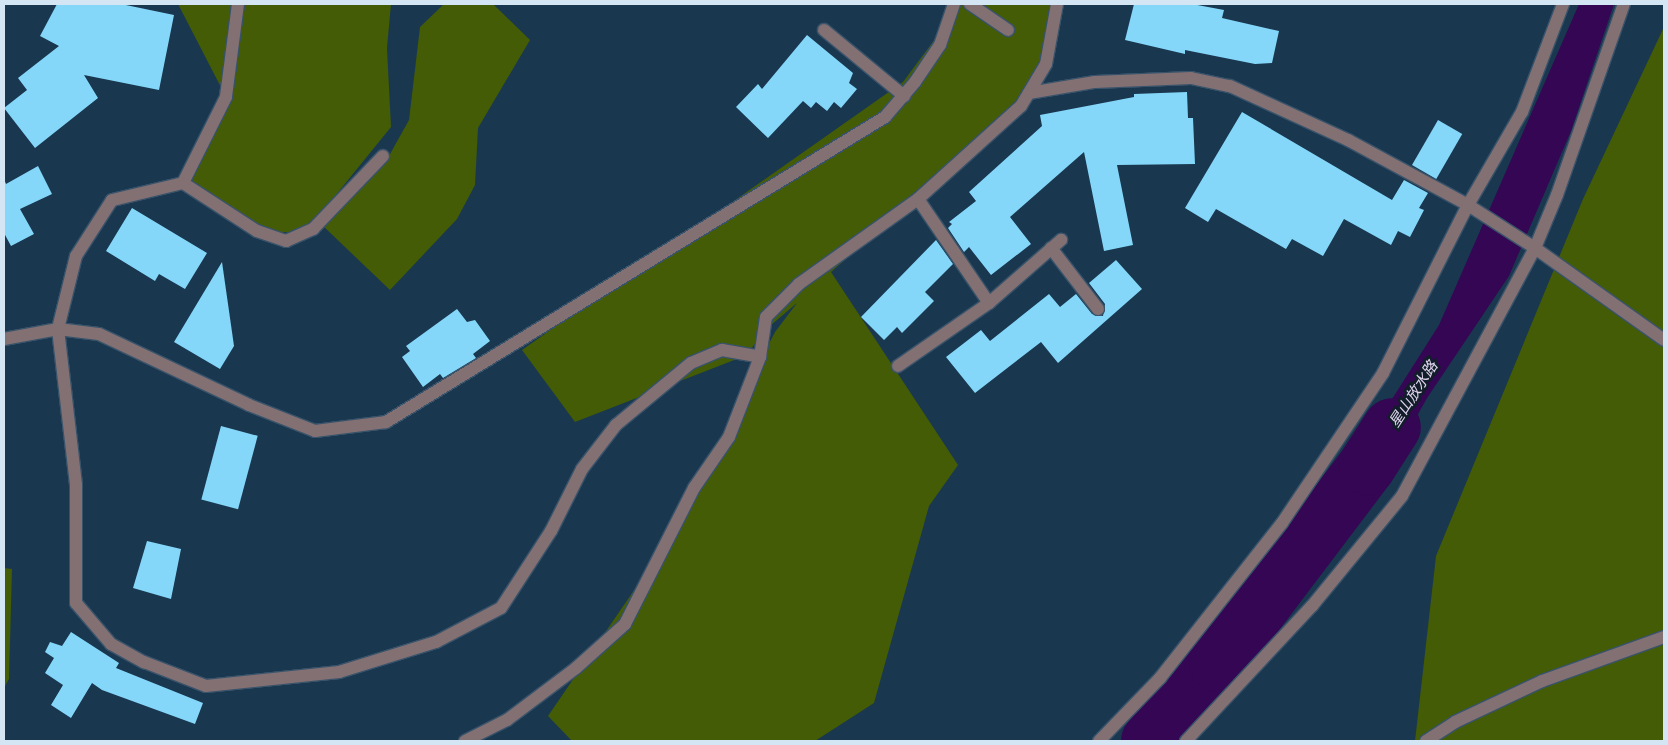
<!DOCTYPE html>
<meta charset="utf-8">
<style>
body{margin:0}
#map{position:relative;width:1668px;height:745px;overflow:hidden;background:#1a3750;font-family:"PT Serif","Noto Sans JP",serif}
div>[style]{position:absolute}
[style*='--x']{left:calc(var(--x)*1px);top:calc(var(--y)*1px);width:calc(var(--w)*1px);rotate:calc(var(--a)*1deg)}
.green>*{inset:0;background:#435c05}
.water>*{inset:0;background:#340653}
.river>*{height:58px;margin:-29px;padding:0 29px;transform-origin:29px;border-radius:29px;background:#340653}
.building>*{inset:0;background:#84d7f9;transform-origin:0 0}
.roads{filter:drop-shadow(1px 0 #38536a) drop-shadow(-1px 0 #38536a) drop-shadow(0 1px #38536a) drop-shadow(0 -1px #38536a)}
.minor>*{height:12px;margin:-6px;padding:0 6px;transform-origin:6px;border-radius:6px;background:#837073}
span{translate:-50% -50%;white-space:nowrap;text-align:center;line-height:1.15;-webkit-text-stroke:5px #111e29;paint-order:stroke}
.water-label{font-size:15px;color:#e1d5ef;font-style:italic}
.frame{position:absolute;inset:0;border:5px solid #d4e5f4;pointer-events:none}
</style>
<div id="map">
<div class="green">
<i style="clip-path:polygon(178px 4px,391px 4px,387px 48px,391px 127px,305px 233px,257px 231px,185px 177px,226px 97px)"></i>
<i style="clip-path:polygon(444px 4px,493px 4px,530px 40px,478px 128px,475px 185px,457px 219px,390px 290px,322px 225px,385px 163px,409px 120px,420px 27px)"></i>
<i style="clip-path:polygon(954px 4px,1057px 4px,1054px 33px,1021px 106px,831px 272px,958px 465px,929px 506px,874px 703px,815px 741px,572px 741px,548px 716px,667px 542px,775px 332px,797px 303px,764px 331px,747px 355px,575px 422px,522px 350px,903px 82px,947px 23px)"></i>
<i style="clip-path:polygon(1664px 27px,1664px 741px,1415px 741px,1436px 556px,1583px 199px)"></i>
<i style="clip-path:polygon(4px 568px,12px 569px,9px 679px,4px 688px)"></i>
</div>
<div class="water">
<i style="clip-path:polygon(1579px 4px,1614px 4px,1571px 131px,1509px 276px,1427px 398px,1357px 523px,1342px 478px,1439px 325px)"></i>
</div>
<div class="river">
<i style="--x:1150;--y:741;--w:103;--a:-48.9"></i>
<i style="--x:1218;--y:663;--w:247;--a:-52.9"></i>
<i style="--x:1367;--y:466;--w:46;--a:-57.3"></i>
</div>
<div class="building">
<i style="clip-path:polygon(57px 4px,121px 4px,174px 15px,159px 90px,84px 75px,98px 98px,35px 148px,4px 108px,27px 90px,18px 78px,59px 46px,40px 36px)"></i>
<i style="clip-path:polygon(1134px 4px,1192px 4px,1224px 10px,1222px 18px,1279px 31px,1272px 63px,1255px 64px,1185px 50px,1185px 54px,1125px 40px)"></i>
<i style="clip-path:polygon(807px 35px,853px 73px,849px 83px,857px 89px,841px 108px,834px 102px,827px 111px,816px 102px,811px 108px,803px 101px,768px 138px,736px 107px,758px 84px,762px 89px)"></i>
<i style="clip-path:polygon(1187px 92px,1188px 118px,1193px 118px,1195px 164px,1117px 165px,1133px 245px,1104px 251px,1084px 152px,1010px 217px,1031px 244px,991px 275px,969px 247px,964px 252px,948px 228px,952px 224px,949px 222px,976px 201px,969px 192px,1042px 126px,1040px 115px,1134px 97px,1134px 94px)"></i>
<i style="clip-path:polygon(1242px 112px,1392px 200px,1404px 180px,1428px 193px,1419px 208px,1424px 210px,1410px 237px,1398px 231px,1391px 245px,1344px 219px,1323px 256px,1292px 239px,1286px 249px,1216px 209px,1208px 222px,1185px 208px)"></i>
<i style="left:1438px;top:120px;width:28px;height:52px;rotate:30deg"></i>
<i style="clip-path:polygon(38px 166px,52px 194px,20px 209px,34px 234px,11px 246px,4px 233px,4px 179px,6px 184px)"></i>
<i style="clip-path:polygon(132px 208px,207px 253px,185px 289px,159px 274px,155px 281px,106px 251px)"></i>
<i style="clip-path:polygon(936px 240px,953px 264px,925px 292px,934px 301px,902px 333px,897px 327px,884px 340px,861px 317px)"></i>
<i style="clip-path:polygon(1116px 260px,1142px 289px,1058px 363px,1041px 342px,975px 393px,946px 357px,981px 330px,990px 341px,1049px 294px,1060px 307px,1076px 294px,1092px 314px,1103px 316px,1105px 304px,1089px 283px)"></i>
<i style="clip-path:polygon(222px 262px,234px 346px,220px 369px,174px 342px)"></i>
<i style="clip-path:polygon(457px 309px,467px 322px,475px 320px,490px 341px,473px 354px,476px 358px,443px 378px,440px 374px,423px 387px,402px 357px,410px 351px,406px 346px)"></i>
<i style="left:221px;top:426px;width:38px;height:76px;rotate:15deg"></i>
<i style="clip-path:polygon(147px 541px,181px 549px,171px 599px,133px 588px)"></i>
<i style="clip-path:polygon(71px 632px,119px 663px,116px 668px,203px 703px,195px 724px,102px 690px,92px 683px,71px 718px,51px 705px,63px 685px,45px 673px,54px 658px,45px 652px,50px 642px,62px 646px)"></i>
</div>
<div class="roads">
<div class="minor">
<i style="--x:238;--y:4;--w:94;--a:97.4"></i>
<i style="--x:226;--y:97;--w:96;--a:116.6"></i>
<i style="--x:183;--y:183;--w:73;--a:166.5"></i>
<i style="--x:112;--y:200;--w:67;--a:122.7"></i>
<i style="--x:76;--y:256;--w:75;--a:103.9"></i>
<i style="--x:58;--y:329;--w:157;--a:83.4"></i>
<i style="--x:76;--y:485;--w:118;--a:90"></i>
<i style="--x:76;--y:603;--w:54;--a:49.5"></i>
<i style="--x:111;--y:644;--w:38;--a:29"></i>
<i style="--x:144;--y:662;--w:66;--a:21.2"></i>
<i style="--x:206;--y:686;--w:134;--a:-6"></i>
<i style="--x:339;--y:672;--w:102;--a:-17.2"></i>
<i style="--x:436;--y:642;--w:73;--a:-27.6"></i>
<i style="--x:501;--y:608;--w:92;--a:-57"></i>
<i style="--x:551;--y:531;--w:69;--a:-63.4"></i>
<i style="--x:582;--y:469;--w:56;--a:-52.3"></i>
<i style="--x:616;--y:425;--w:97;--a:-39.6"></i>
<i style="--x:691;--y:363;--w:34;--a:-23"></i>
<i style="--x:722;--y:350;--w:39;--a:10"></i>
<i style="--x:970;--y:4;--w:46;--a:34.4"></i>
<i style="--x:824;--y:30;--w:104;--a:39.5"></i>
<i style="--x:1029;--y:93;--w:67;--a:-9.5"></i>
<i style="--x:1095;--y:82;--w:96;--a:-2.4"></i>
<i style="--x:1191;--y:78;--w:40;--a:12"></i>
<i style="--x:1230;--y:86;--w:130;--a:24.6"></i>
<i style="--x:1348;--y:140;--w:136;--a:28.4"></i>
<i style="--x:1468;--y:205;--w:80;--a:32.7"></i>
<i style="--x:1535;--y:248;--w:158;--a:35.5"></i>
<i style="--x:183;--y:183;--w:88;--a:33"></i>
<i style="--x:257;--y:231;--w:31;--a:19"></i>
<i style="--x:286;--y:241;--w:30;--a:-24"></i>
<i style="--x:313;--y:229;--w:101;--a:-46.2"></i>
<i style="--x:918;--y:199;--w:126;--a:55.7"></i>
<i style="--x:989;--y:303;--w:96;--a:-41.2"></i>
<i style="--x:1051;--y:248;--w:77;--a:52.4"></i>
<i style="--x:4;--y:339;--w:55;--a:-10.5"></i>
<i style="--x:58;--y:329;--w:41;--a:7"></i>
<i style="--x:99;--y:334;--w:166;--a:25.3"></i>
<i style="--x:249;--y:405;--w:71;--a:21.5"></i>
<i style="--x:315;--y:431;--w:72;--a:-7.2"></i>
<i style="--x:386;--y:422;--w:585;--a:-31.43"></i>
<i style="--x:885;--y:117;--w:46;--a:-49.4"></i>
<i style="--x:915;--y:82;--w:45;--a:-56"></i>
<i style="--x:940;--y:45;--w:43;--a:-71.1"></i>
<i style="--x:898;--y:366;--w:111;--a:-34.7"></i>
<i style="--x:465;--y:741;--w:47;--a:-26.6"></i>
<i style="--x:507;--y:720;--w:86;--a:-37"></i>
<i style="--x:576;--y:668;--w:66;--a:-41.9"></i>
<i style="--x:625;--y:624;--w:153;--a:-63.1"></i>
<i style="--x:694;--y:488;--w:62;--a:-55.5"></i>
<i style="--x:729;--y:437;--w:86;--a:-68.8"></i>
<i style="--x:760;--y:357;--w:40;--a:-81.5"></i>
<i style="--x:766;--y:317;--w:47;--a:-45"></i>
<i style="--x:799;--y:284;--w:146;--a:-35.5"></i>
<i style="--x:918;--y:199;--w:139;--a:-42.1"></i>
<i style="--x:1021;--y:106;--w:49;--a:-59.2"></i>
<i style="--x:1046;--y:64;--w:61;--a:-79.6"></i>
<i style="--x:1099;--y:741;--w:88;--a:-45.9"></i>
<i style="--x:1160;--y:678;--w:197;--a:-51.8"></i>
<i style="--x:1282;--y:523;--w:181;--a:-56"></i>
<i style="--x:1383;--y:373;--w:188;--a:-63.2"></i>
<i style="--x:1468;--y:205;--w:108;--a:-59.9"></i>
<i style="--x:1522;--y:112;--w:116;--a:-69.2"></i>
<i style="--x:1186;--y:741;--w:185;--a:-47"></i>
<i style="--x:1312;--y:606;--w:142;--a:-50.7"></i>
<i style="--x:1402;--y:496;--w:281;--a:-61.8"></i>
<i style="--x:1535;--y:248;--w:57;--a:-67.5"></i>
<i style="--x:1557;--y:195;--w:202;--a:-70.7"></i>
<i style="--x:1426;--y:741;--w:35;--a:-33"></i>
<i style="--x:1455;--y:722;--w:96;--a:-25.2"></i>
<i style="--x:1542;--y:681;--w:130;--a:-19.8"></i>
</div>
</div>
<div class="water-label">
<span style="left:1413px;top:394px;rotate:-57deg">星山放水路</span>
</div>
<div class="frame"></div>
</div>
